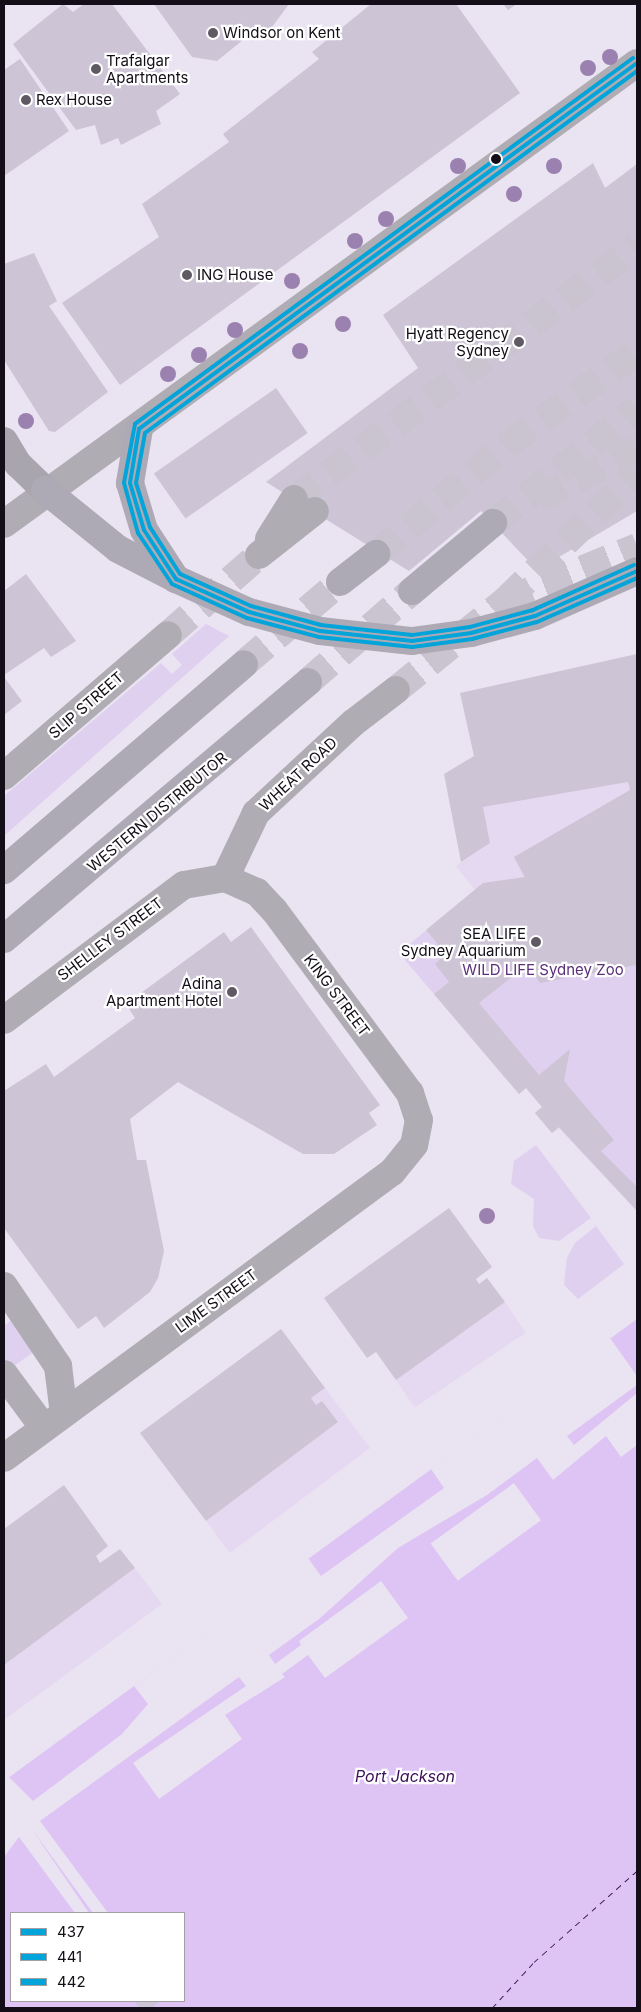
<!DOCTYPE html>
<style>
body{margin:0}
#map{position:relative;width:641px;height:2012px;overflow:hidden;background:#eae3f1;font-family:Inter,sans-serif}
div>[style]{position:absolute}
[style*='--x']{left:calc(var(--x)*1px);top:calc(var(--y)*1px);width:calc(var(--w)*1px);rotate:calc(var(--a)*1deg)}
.built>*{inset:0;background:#e5d9f1;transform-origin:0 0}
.green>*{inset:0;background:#e0d0ef}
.water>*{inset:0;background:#ddc4f4}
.pier>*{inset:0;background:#eae3f1;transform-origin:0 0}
.ferry>*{height:1px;margin-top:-0.5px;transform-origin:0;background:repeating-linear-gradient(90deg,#3c0f59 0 6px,transparent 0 11px)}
.building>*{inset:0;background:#cdc4d6;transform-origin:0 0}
.minor-tunnel>*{height:28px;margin-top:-14px;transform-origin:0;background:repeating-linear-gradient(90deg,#cac3d0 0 28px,transparent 0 42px)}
.highway-tunnel>*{height:28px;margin-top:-14px;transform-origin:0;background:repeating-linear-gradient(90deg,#cac3d0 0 28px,transparent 0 42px)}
.minor>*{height:28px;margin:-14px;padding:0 14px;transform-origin:14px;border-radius:14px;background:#afacb3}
.major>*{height:28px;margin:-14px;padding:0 14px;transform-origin:14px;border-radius:14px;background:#a9a5ae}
.highway>*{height:28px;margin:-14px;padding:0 14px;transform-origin:14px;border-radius:14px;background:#aeaab5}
.highway-bridge>*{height:28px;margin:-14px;padding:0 14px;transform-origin:14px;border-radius:14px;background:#aeaab5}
.bus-1>*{height:4px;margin:-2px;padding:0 2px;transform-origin:2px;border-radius:2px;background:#02a4d9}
.bus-2>*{height:4px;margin:-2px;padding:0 2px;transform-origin:2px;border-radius:2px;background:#02a4d9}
.bus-3>*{height:4px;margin:-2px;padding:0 2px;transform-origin:2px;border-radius:2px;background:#02a4d9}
.trees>*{width:16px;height:16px;margin:-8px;border-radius:50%;background:#9b81b0}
.dots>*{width:14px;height:14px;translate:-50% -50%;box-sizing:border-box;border:2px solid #fff;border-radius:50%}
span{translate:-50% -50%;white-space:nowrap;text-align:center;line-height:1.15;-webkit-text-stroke:4.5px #fff;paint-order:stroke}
.poi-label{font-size:15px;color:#130e17}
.left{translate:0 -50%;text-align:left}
.right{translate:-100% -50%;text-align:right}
.street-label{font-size:15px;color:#130e17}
.park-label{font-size:15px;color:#5a307a}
.water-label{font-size:16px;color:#3c0f59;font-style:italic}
.frame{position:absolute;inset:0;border:5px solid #130e17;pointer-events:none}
.legend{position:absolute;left:10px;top:1912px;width:175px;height:90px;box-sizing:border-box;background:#fff;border:1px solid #a19fa2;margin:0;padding:6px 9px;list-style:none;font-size:15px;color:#130e17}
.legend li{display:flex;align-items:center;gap:10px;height:25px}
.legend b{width:25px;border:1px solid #a19fa2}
</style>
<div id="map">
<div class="built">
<i style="clip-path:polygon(628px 782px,630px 790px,514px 857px,525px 877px,483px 883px,475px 890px,456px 866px,490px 843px,483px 807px)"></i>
<i style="left:505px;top:1302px;width:37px;height:134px;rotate:56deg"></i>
<i style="clip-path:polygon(325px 1388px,370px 1448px,230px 1553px,206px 1521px,338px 1422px,322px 1401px,316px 1405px,311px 1398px)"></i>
<i style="clip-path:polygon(135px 1568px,162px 1604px,4px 1720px,4px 1665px)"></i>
</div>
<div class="green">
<i style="clip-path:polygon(206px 624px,229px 636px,4px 836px,4px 796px,161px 663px,172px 674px,182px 665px,172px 654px)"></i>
<i style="clip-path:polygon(630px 790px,637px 804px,637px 1211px,559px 1128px,552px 1133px,535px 1113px,542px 1107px,526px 1088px,519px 1094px,399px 953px,483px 883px,524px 877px,514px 857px)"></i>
<i style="clip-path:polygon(536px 1145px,591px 1218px,559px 1241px,539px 1238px,533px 1226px,534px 1199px,511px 1184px,514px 1161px)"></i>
<i style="clip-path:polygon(596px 1226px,624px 1264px,578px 1299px,564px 1285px,567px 1258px,575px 1243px)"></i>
<i style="clip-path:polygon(14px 1318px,38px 1349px,11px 1368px,4px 1358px,4px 1326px)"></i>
</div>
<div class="water">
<i style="clip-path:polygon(evenodd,637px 1319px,637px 2008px,4px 2008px,4px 1781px,637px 1319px,11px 1913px,184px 1913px,184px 2001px,11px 2001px,11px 1913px)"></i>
</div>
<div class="pier">
<i style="clip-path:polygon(610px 1338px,637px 1376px,637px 1385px,567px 1436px,574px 1445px,637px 1393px,637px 1445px,621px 1457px,606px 1436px,553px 1480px,537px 1458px,487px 1495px,398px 1548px,319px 1619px,269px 1655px,275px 1664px,301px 1645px,299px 1641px,381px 1581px,408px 1618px,325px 1678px,308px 1655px,282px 1674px,285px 1677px,225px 1715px,242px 1739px,159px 1799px,133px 1763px,246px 1686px,239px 1677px,40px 1821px,108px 1913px,93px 1913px,31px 1828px,89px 1913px,75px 1913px,19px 1837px,4px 1857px,4px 1781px,9px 1777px,33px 1801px,122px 1734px,148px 1704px,134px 1686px,308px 1558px,321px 1576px,444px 1488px,431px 1469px)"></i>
<i style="left:514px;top:1483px;width:46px;height:103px;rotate:54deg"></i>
</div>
<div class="ferry">
<i style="--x:492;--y:2008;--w:62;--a:-47.6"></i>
<i style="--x:534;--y:1962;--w:137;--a:-41.5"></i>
</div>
<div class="building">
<i style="clip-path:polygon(63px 4px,73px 12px,84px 4px,112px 4px,180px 94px,156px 111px,161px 124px,121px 145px,118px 138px,101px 145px,95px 125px,76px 130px,13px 44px)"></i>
<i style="clip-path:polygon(154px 4px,289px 4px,272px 27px,258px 36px,254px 31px,217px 61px,192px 57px)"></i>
<i style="clip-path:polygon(371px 4px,456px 4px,520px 93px,120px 385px,62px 303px,159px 237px,142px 204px,229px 142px,223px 134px,319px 59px,312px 52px)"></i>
<i style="clip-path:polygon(503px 4px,517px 4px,508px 10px)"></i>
<i style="clip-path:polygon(20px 59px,69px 131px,4px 176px,4px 70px)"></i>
<i style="clip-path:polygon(593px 163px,605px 188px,637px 164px,637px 511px,537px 570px,481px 511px,409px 571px,266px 482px,418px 368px,383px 315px)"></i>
<i style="clip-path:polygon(34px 253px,57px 301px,49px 306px,108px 392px,55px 432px,49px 431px,4px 360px,4px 264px)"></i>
<i style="left:276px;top:388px;width:55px;height:149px;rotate:55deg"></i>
<i style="clip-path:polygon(26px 574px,76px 641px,51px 657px,44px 648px,4px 675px,4px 591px)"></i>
<i style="clip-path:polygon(637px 654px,637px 965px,540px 983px,527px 965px,479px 1003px,539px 1075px,570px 1049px,564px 1081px,614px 1140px,601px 1151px,637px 1187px,637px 1211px,559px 1127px,552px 1133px,535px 1113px,542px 1107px,526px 1088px,519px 1094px,434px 994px,449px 982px,435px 964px,446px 954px,426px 930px,483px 883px,525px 877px,514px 857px,630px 790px,628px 782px,483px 807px,490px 843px,461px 862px,444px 774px,474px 756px,460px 693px)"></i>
<i style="clip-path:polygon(4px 677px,22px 701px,4px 715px)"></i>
<i style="clip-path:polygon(251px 927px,380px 1105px,369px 1113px,377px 1125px,334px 1154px,303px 1154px,178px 1082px,130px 1119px,137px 1160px,146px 1160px,164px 1251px,158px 1278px,150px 1292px,104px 1328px,96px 1316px,78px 1329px,4px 1228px,4px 1091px,46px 1064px,54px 1077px,135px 1018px,126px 1004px,224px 932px,231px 942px)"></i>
<i style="clip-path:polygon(449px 1208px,492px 1267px,476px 1279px,479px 1284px,487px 1278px,505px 1302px,396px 1380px,376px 1352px,367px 1358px,324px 1298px)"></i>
<i style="clip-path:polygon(281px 1329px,325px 1388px,311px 1398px,316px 1405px,322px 1401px,338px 1422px,206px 1521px,140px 1433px)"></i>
<i style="clip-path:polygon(64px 1485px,108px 1546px,96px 1556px,100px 1563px,120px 1549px,135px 1568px,4px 1665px,4px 1529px)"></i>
<i style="clip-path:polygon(134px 2001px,161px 2001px,151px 2008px,140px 2008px)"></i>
</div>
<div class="minor-tunnel">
<i style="--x:294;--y:499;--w:426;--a:-36.4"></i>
<i style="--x:168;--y:635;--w:121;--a:-41.3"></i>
<i style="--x:396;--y:690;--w:141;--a:-39.2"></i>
<i style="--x:505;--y:601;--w:143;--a:-22.2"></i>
</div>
<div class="highway-tunnel">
<i style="--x:539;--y:499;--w:110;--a:-27.5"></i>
<i style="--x:493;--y:523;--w:184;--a:-38.4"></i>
<i style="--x:376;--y:554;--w:172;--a:-39.8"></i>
<i style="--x:508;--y:444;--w:158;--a:-35.5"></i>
<i style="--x:505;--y:601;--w:184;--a:-44.1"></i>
<i style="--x:244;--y:664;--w:126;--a:-40.5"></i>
<i style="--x:308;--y:682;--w:138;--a:-41.2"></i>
</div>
<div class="minor">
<i style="--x:4;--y:524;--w:783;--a:-36.07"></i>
<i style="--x:269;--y:539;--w:47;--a:-58"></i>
<i style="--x:259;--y:555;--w:71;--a:-38.2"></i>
<i style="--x:4;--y:776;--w:216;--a:-40.7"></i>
<i style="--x:225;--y:878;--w:72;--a:-64.5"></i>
<i style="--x:256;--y:813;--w:132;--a:-42.9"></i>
<i style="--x:353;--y:723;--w:54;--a:-37.5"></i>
<i style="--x:4;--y:1020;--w:225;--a:-36.9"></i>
<i style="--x:184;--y:885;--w:42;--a:-9.7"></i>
<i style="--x:225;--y:878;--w:35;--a:24"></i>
<i style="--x:257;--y:892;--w:25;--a:47"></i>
<i style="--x:274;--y:910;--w:228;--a:53.4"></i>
<i style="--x:410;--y:1093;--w:28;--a:72"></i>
<i style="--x:419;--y:1120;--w:25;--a:101"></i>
<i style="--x:414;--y:1145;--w:35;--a:129"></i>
<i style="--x:392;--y:1172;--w:482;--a:143.6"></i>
<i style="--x:4;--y:1286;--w:97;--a:56"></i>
<i style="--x:58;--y:1366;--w:48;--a:82.9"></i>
<i style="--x:4;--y:1374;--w:67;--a:53.5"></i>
</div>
<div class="major">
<i style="--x:4;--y:441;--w:27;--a:59"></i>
<i style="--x:18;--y:464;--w:37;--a:44"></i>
</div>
<div class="highway">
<i style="--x:139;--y:429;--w:55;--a:99.5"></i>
<i style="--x:130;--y:483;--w:49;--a:73.4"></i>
<i style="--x:144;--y:530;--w:59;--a:56.9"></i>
<i style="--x:45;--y:490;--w:94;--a:38.9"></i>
<i style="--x:118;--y:549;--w:65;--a:27.3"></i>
<i style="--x:340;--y:582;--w:46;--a:-37.9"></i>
<i style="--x:412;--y:591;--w:106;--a:-40"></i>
<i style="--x:471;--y:633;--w:66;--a:-14.9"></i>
<i style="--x:535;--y:616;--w:111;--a:-23.8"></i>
<i style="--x:4;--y:870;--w:316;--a:-40.6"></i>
<i style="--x:4;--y:939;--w:398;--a:-40.2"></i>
</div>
<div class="highway-bridge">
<i style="--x:176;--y:579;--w:80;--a:24.3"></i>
<i style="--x:249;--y:612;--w:73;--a:15"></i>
<i style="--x:320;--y:631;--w:93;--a:6.2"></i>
<i style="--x:412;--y:641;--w:60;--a:-7.7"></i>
</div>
<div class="bus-1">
<i style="--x:637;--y:63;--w:618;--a:143.69"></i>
<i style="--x:139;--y:429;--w:55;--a:99.5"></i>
<i style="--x:130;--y:483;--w:49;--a:73.4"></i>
<i style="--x:144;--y:530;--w:59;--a:56.9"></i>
<i style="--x:176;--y:579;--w:80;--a:24.3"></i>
<i style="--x:249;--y:612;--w:73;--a:15"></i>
<i style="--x:320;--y:631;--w:93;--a:6.2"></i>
<i style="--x:412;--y:641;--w:60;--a:-7.7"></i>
<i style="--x:471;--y:633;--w:66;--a:-14.9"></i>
<i style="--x:535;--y:616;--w:111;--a:-23.8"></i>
</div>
<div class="bus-2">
<i style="--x:633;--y:58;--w:618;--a:143.69"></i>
<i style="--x:135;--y:424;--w:60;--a:100.6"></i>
<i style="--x:124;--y:483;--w:52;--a:74.4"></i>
<i style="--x:138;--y:533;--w:61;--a:56.3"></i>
<i style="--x:172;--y:584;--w:82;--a:24.4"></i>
<i style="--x:247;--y:618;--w:74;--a:14.8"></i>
<i style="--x:319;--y:637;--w:94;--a:6.1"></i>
<i style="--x:412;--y:647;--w:61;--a:-7.6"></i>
<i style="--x:472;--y:639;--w:67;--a:-14.7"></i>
<i style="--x:537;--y:622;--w:109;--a:-23.7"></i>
</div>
<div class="bus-3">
<i style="--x:634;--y:565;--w:111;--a:156"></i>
<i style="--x:533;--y:610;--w:65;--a:164.9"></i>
<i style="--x:470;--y:627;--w:59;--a:172.1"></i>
<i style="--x:412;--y:635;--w:92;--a:-173.7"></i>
<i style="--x:321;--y:625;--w:73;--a:-164.8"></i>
<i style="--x:251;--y:606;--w:78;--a:-155.7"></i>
<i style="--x:180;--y:574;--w:56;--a:-122.6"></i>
<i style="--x:150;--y:527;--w:46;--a:-107.7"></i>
<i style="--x:136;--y:483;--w:51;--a:-79.8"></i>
<i style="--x:145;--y:433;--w:611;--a:-36.34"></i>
</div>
<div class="trees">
<i style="left:610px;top:57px"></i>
<i style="left:588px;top:68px"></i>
<i style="left:458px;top:166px"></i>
<i style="left:554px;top:166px"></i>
<i style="left:514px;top:194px"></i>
<i style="left:386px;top:219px"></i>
<i style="left:355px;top:241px"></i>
<i style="left:292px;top:281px"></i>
<i style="left:343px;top:324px"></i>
<i style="left:235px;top:330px"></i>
<i style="left:300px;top:351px"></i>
<i style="left:199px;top:355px"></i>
<i style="left:168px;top:374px"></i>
<i style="left:26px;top:421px"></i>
<i style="left:487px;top:1216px"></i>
</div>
<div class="dots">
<i style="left:213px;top:33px;background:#5e5963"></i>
<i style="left:96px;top:69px;background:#5e5963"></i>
<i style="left:26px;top:100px;background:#5e5963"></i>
<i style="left:496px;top:159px;background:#130e17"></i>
<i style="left:187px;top:275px;background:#5e5963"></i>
<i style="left:519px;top:342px;background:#5e5963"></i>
<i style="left:536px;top:942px;background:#5e5963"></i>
<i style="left:232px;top:992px;background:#5e5963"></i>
</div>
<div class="poi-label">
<span class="left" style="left:223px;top:33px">Windsor on Kent</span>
<span class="left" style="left:106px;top:69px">Trafalgar<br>Apartments</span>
<span class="left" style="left:36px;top:100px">Rex House</span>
<span class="left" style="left:197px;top:275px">ING House</span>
<span class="right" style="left:509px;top:342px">Hyatt Regency<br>Sydney</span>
<span class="right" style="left:526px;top:942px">SEA LIFE<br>Sydney Aquarium</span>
<span class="right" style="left:222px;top:992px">Adina<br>Apartment Hotel</span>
</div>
<div class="street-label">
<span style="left:86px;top:705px;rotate:-41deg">SLIP STREET</span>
<span style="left:298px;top:774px;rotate:-43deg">WHEAT ROAD</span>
<span style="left:157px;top:812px;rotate:-40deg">WESTERN DISTRIBUTOR</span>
<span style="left:110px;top:939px;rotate:-37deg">SHELLEY STREET</span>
<span style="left:337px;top:995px;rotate:53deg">KING STREET</span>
<span style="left:216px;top:1301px;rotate:-36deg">LIME STREET</span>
</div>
<div class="park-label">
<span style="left:543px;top:970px">WILD LIFE Sydney Zoo</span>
</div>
<div class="water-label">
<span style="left:405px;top:1776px">Port Jackson</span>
</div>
<div class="frame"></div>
<ul class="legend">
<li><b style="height:6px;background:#02a4d9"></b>437</li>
<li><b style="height:6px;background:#02a4d9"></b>441</li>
<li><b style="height:6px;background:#02a4d9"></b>442</li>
</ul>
</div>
